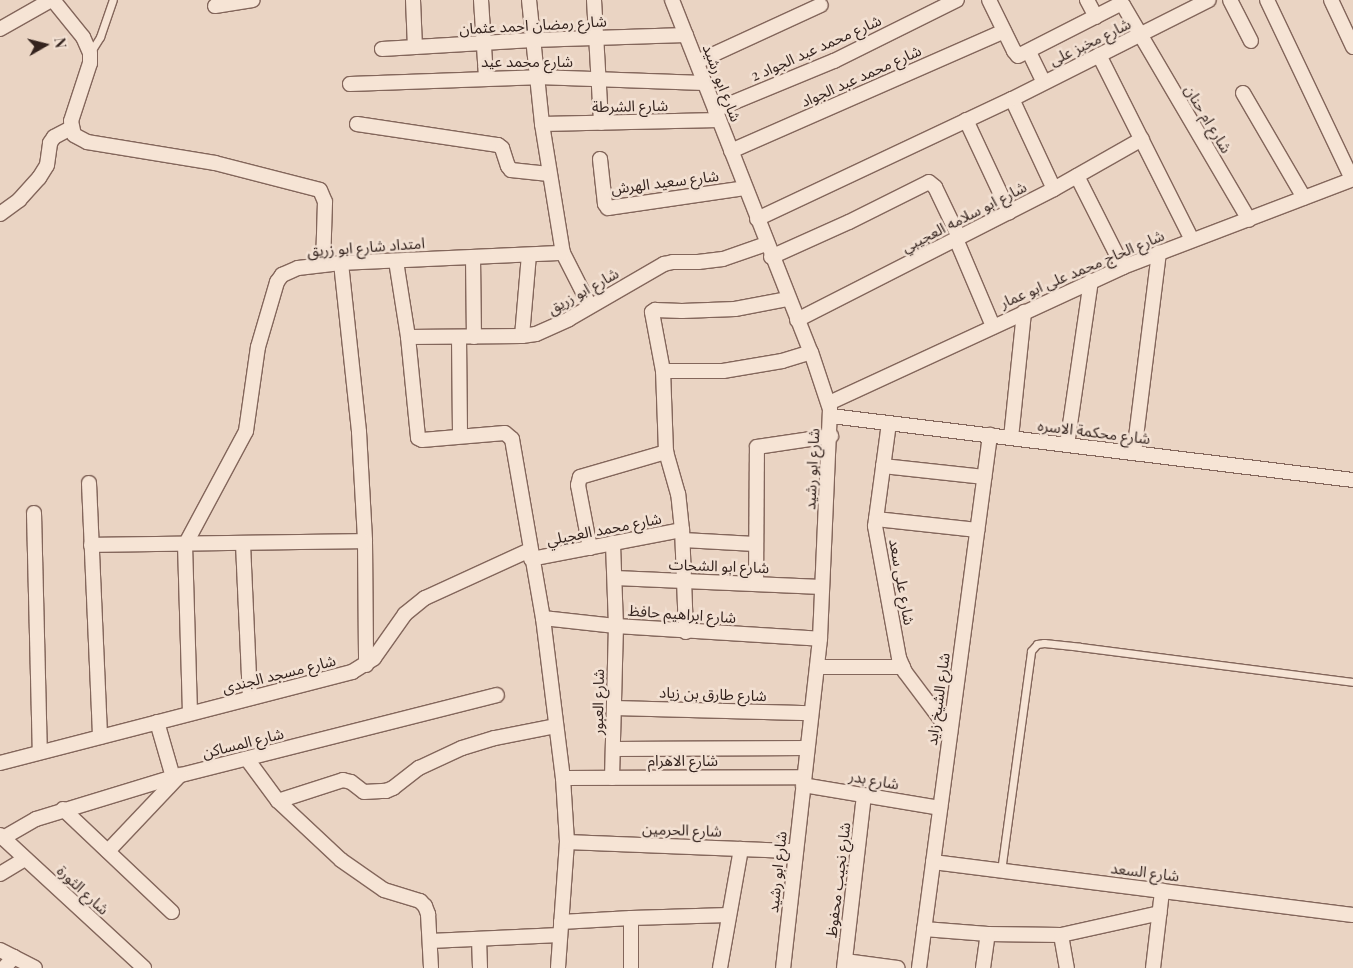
<!DOCTYPE html>
<meta charset="utf-8">
<style>
body{margin:0}
#map{position:relative;width:1353px;height:968px;overflow:hidden;background:#ead4c3;font-family:"Playfair Display","Noto Sans Arabic",serif}
div>[style]{position:absolute}
[style*='--x']{left:calc(var(--x)*1px);top:calc(var(--y)*1px);width:calc(var(--w)*1px);rotate:calc(var(--a)*1deg)}
.roads{filter:drop-shadow(1px 0 #83665b) drop-shadow(-1px 0 #83665b) drop-shadow(0 1px #83665b) drop-shadow(0 -1px #83665b)}
.service>*{height:7px;margin:-3.5px;padding:0 3.5px;transform-origin:3.5px;border-radius:3.5px;background:#f6e4d5}
.minor>*{height:14px;margin:-7px;padding:0 7px;transform-origin:7px;border-radius:7px;background:#f6e4d5}
span{translate:-50% -50%;white-space:nowrap;text-align:center;line-height:1.15;-webkit-text-stroke:5px #f2e0d2;paint-order:stroke}
.street-label{font-size:15px;color:#34231e}
.north{position:absolute;left:20px;top:20px;width:50px;height:50px;-webkit-text-stroke:4px #f2e0d2;paint-order:stroke;rotate:82deg;font-size:14px;font-weight:700;line-height:20px;text-align:center;color:#34231e}
.north::after{content:'';display:block;margin:auto;width:18px;height:22px;background:#34231e;clip-path:polygon(50% 0,100% 100%,50% 72%,0 100%)}
</style>
<div id="map">
<div class="roads">
<div class="service">
<i style="--x:90;--y:53;--w:19;--a:-58"></i>
<i style="--x:100;--y:37;--w:39;--a:-71"></i>
<i style="--x:1001;--y:871;--w:222;--a:-82.2"></i>
<i style="--x:1031;--y:651;--w:9;--a:-49"></i>
<i style="--x:1037;--y:644;--w:7;--a:-8"></i>
<i style="--x:1044;--y:643;--w:36;--a:6"></i>
<i style="--x:1080;--y:647;--w:275;--a:7.3"></i>
</div>
<div class="minor">
<i style="--x:53;--y:0;--w:48;--a:51"></i>
<i style="--x:83;--y:37;--w:17;--a:66"></i>
<i style="--x:90;--y:53;--w:10;--a:90"></i>
<i style="--x:90;--y:63;--w:61;--a:108.1"></i>
<i style="--x:71;--y:121;--w:14;--a:78"></i>
<i style="--x:74;--y:135;--w:15;--a:28"></i>
<i style="--x:87;--y:142;--w:130;--a:9.3"></i>
<i style="--x:215;--y:163;--w:108;--a:14.4"></i>
<i style="--x:320;--y:190;--w:13;--a:67"></i>
<i style="--x:325;--y:202;--w:63;--a:91.8"></i>
<i style="--x:413;--y:0;--w:47;--a:87.6"></i>
<i style="--x:481;--y:0;--w:78;--a:86.3"></i>
<i style="--x:529;--y:0;--w:125;--a:84"></i>
<i style="--x:542;--y:124;--w:131;--a:80.8"></i>
<i style="--x:563;--y:253;--w:59;--a:63"></i>
<i style="--x:594;--y:0;--w:123;--a:86.7"></i>
<i style="--x:672;--y:0;--w:378;--a:68.5"></i>
<i style="--x:811;--y:352;--w:60;--a:71.6"></i>
<i style="--x:830;--y:409;--w:230;--a:92.5"></i>
<i style="--x:820;--y:639;--w:331;--a:96.4"></i>
<i style="--x:989;--y:0;--w:57;--a:63.9"></i>
<i style="--x:1014;--y:51;--w:6;--a:51"></i>
<i style="--x:1018;--y:56;--w:114;--a:-27"></i>
<i style="--x:1120;--y:4;--w:3;--a:18"></i>
<i style="--x:1123;--y:5;--w:249;--a:59.6"></i>
<i style="--x:1087;--y:0;--w:19;--a:62"></i>
<i style="--x:1230;--y:0;--w:46;--a:62.9"></i>
<i style="--x:1267;--y:0;--w:198;--a:64.6"></i>
<i style="--x:1331;--y:0;--w:52;--a:64.9"></i>
<i style="--x:215;--y:6;--w:38;--a:-9"></i>
<i style="--x:0;--y:29;--w:59;--a:-29.6"></i>
<i style="--x:382;--y:49;--w:151;--a:-3.4"></i>
<i style="--x:533;--y:40;--w:153;--a:-1.9"></i>
<i style="--x:1029;--y:52;--w:34;--a:64"></i>
<i style="--x:1099;--y:55;--w:207;--a:63.3"></i>
<i style="--x:697;--y:62;--w:136;--a:-24.7"></i>
<i style="--x:350;--y:84;--w:187;--a:-2.1"></i>
<i style="--x:537;--y:77;--w:167;--a:2.1"></i>
<i style="--x:1243;--y:93;--w:121;--a:59.8"></i>
<i style="--x:1012;--y:99;--w:99;--a:65"></i>
<i style="--x:715;--y:110;--w:129;--a:-22.4"></i>
<i style="--x:834;--y:61;--w:137;--a:-26.4"></i>
<i style="--x:966;--y:120;--w:102;--a:64.9"></i>
<i style="--x:357;--y:124;--w:143;--a:8.5"></i>
<i style="--x:498;--y:145;--w:5;--a:37"></i>
<i style="--x:502;--y:148;--w:19;--a:72"></i>
<i style="--x:508;--y:166;--w:5;--a:53"></i>
<i style="--x:511;--y:170;--w:38;--a:6"></i>
<i style="--x:542;--y:124;--w:177;--a:-1.3"></i>
<i style="--x:731;--y:151;--w:298;--a:-23.7"></i>
<i style="--x:600;--y:159;--w:45;--a:83.7"></i>
<i style="--x:605;--y:204;--w:5;--a:53"></i>
<i style="--x:608;--y:208;--w:138;--a:-8.3"></i>
<i style="--x:1077;--y:176;--w:102;--a:63.2"></i>
<i style="--x:0;--y:214;--w:24;--a:-36"></i>
<i style="--x:19;--y:200;--w:30;--a:-48"></i>
<i style="--x:39;--y:178;--w:15;--a:-58"></i>
<i style="--x:47;--y:165;--w:22;--a:-82"></i>
<i style="--x:50;--y:143;--w:7;--a:-56"></i>
<i style="--x:54;--y:137;--w:19;--a:-28"></i>
<i style="--x:757;--y:219;--w:282;--a:-25.2"></i>
<i style="--x:1012;--y:99;--w:220;--a:-26.7"></i>
<i style="--x:956;--y:239;--w:95;--a:67"></i>
<i style="--x:473;--y:257;--w:80;--a:89.3"></i>
<i style="--x:771;--y:257;--w:85;--a:-24.2"></i>
<i style="--x:849;--y:222;--w:89;--a:-26.6"></i>
<i style="--x:929;--y:182;--w:8;--a:40"></i>
<i style="--x:935;--y:187;--w:55;--a:64.4"></i>
<i style="--x:396;--y:261;--w:77;--a:81"></i>
<i style="--x:408;--y:337;--w:101;--a:84.3"></i>
<i style="--x:418;--y:438;--w:4;--a:27"></i>
<i style="--x:422;--y:440;--w:83;--a:-4.8"></i>
<i style="--x:505;--y:433;--w:9;--a:41"></i>
<i style="--x:512;--y:439;--w:182;--a:80.2"></i>
<i style="--x:543;--y:618;--w:161;--a:82.9"></i>
<i style="--x:563;--y:778;--w:64;--a:86.4"></i>
<i style="--x:567;--y:842;--w:126;--a:94.1"></i>
<i style="--x:341;--y:263;--w:170;--a:83.9"></i>
<i style="--x:359;--y:432;--w:109;--a:86.8"></i>
<i style="--x:365;--y:541;--w:124;--a:89.5"></i>
<i style="--x:797;--y:320;--w:288;--a:-27"></i>
<i style="--x:1054;--y:189;--w:101;--a:-29.6"></i>
<i style="--x:522;--y:336;--w:81;--a:-85.1"></i>
<i style="--x:408;--y:337;--w:114;--a:-0.5"></i>
<i style="--x:522;--y:336;--w:14;--a:-8"></i>
<i style="--x:536;--y:334;--w:36;--a:-24"></i>
<i style="--x:569;--y:319;--w:110;--a:-30.1"></i>
<i style="--x:664;--y:264;--w:9;--a:-13"></i>
<i style="--x:673;--y:262;--w:25;--a:0"></i>
<i style="--x:698;--y:262;--w:25;--a:-7"></i>
<i style="--x:723;--y:259;--w:46;--a:-19.2"></i>
<i style="--x:459;--y:337;--w:98;--a:89.4"></i>
<i style="--x:663;--y:371;--w:60;--a:0"></i>
<i style="--x:723;--y:371;--w:60;--a:-9.6"></i>
<i style="--x:782;--y:361;--w:30;--a:-17"></i>
<i style="--x:829;--y:403;--w:324;--a:-24.8"></i>
<i style="--x:1123;--y:267;--w:246;--a:-20.9"></i>
<i style="--x:831;--y:416;--w:526;--a:6.99"></i>
<i style="--x:889;--y:423;--w:104;--a:97.7"></i>
<i style="--x:875;--y:526;--w:134;--a:79.7"></i>
<i style="--x:899;--y:658;--w:15;--a:67"></i>
<i style="--x:905;--y:672;--w:75;--a:53.1"></i>
<i style="--x:1011;--y:438;--w:127;--a:-84.1"></i>
<i style="--x:1067;--y:445;--w:166;--a:-81.7"></i>
<i style="--x:1134;--y:453;--w:202;--a:-82.9"></i>
<i style="--x:883;--y:466;--w:102;--a:6.2"></i>
<i style="--x:89;--y:483;--w:254;--a:87.5"></i>
<i style="--x:34;--y:513;--w:239;--a:88.6"></i>
<i style="--x:876;--y:519;--w:102;--a:6.2"></i>
<i style="--x:683;--y:540;--w:72;--a:3.2"></i>
<i style="--x:243;--y:544;--w:154;--a:87.4"></i>
<i style="--x:91;--y:545;--w:274;--a:-0.8"></i>
<i style="--x:590;--y:548;--w:64;--a:-100.8"></i>
<i style="--x:578;--y:485;--w:8;--a:-76"></i>
<i style="--x:580;--y:477;--w:90;--a:-16.2"></i>
<i style="--x:531;--y:559;--w:154;--a:-10.9"></i>
<i style="--x:615;--y:578;--w:207;--a:2.5"></i>
<i style="--x:756;--y:584;--w:137;--a:-89.6"></i>
<i style="--x:757;--y:447;--w:75;--a:-8.5"></i>
<i style="--x:543;--y:618;--w:73;--a:6.3"></i>
<i style="--x:616;--y:626;--w:204;--a:3.6"></i>
<i style="--x:686;--y:632;--w:102;--a:-92.2"></i>
<i style="--x:682;--y:530;--w:36;--a:-96"></i>
<i style="--x:678;--y:494;--w:44;--a:-105.9"></i>
<i style="--x:666;--y:452;--w:81;--a:-92.1"></i>
<i style="--x:663;--y:371;--w:60;--a:-100.6"></i>
<i style="--x:652;--y:312;--w:4;--a:-34"></i>
<i style="--x:655;--y:310;--w:27;--a:2"></i>
<i style="--x:682;--y:311;--w:53;--a:-2.2"></i>
<i style="--x:735;--y:309;--w:54;--a:-10.7"></i>
<i style="--x:817;--y:667;--w:86;--a:0"></i>
<i style="--x:614;--y:708;--w:197;--a:1.5"></i>
<i style="--x:190;--y:713;--w:168;--a:-91.7"></i>
<i style="--x:185;--y:545;--w:129;--a:-61.8"></i>
<i style="--x:246;--y:431;--w:85;--a:-81.9"></i>
<i style="--x:258;--y:347;--w:68;--a:-73.7"></i>
<i style="--x:277;--y:282;--w:9;--a:-54"></i>
<i style="--x:282;--y:275;--w:17;--a:-24"></i>
<i style="--x:298;--y:268;--w:43;--a:-6.6"></i>
<i style="--x:341;--y:263;--w:222;--a:-2.6"></i>
<i style="--x:157;--y:722;--w:57;--a:73.8"></i>
<i style="--x:613;--y:749;--w:194;--a:-0.3"></i>
<i style="--x:247;--y:759;--w:52;--a:53.6"></i>
<i style="--x:278;--y:801;--w:86;--a:43.1"></i>
<i style="--x:341;--y:860;--w:52;--a:34.9"></i>
<i style="--x:384;--y:890;--w:38;--a:17"></i>
<i style="--x:420;--y:901;--w:7;--a:45"></i>
<i style="--x:425;--y:906;--w:9;--a:69"></i>
<i style="--x:428;--y:914;--w:54;--a:86.8"></i>
<i style="--x:0;--y:763;--w:364;--a:-14.5"></i>
<i style="--x:352;--y:672;--w:26;--a:-32"></i>
<i style="--x:374;--y:658;--w:54;--a:-54.8"></i>
<i style="--x:405;--y:614;--w:26;--a:-39"></i>
<i style="--x:425;--y:598;--w:115;--a:-24.6"></i>
<i style="--x:563;--y:778;--w:241;--a:-0.2"></i>
<i style="--x:612;--y:778;--w:152;--a:-88.5"></i>
<i style="--x:616;--y:626;--w:83;--a:-92.1"></i>
<i style="--x:803;--y:785;--w:139;--a:9.5"></i>
<i style="--x:278;--y:801;--w:68;--a:-17.9"></i>
<i style="--x:343;--y:780;--w:8;--a:14"></i>
<i style="--x:351;--y:782;--w:16;--a:38"></i>
<i style="--x:364;--y:792;--w:22;--a:-3"></i>
<i style="--x:386;--y:791;--w:8;--a:-23"></i>
<i style="--x:393;--y:788;--w:33;--a:-38"></i>
<i style="--x:419;--y:768;--w:47;--a:-24.9"></i>
<i style="--x:462;--y:748;--w:34;--a:-17"></i>
<i style="--x:495;--y:738;--w:62;--a:-11.1"></i>
<i style="--x:63;--y:809;--w:150;--a:43.4"></i>
<i style="--x:0;--y:835;--w:196;--a:42.7"></i>
<i style="--x:3;--y:838;--w:38;--a:-30"></i>
<i style="--x:36;--y:819;--w:143;--a:-17"></i>
<i style="--x:173;--y:777;--w:334;--a:-14.2"></i>
<i style="--x:567;--y:842;--w:229;--a:2.3"></i>
<i style="--x:108;--y:851;--w:105;--a:-46.5"></i>
<i style="--x:933;--y:862;--w:423;--a:7.2"></i>
<i style="--x:0;--y:874;--w:29;--a:-31"></i>
<i style="--x:631;--y:918;--w:98;--a:-1.8"></i>
<i style="--x:561;--y:922;--w:70;--a:-3.3"></i>
<i style="--x:631;--y:918;--w:50;--a:90"></i>
<i style="--x:924;--y:929;--w:64;--a:4.5"></i>
<i style="--x:988;--y:934;--w:73;--a:0.8"></i>
<i style="--x:1061;--y:935;--w:101;--a:-12.5"></i>
<i style="--x:1061;--y:935;--w:34;--a:80"></i>
<i style="--x:479;--y:939;--w:29;--a:88"></i>
<i style="--x:430;--y:941;--w:130;--a:-2.6"></i>
<i style="--x:0;--y:950;--w:39;--a:27"></i>
<i style="--x:845;--y:961;--w:53;--a:7.5"></i>
<i style="--x:4;--y:968;--w:15;--a:-48"></i>
<i style="--x:720;--y:968;--w:121;--a:-80"></i>
<i style="--x:844;--y:968;--w:174;--a:-83.4"></i>
<i style="--x:919;--y:968;--w:538;--a:-82.41"></i>
<i style="--x:983;--y:968;--w:34;--a:-82"></i>
<i style="--x:1153;--y:968;--w:78;--a:-83.3"></i>
</div>
</div>
<div class="street-label">
<span style="left:533px;top:25px;rotate:-3deg">شارع رمضان احمد عثمان</span>
<span style="left:1090px;top:42px;rotate:-26deg">شارع مخبز على</span>
<span style="left:816px;top:48px;rotate:-24deg">شارع محمد عبد الجواد 2</span>
<span style="left:527px;top:62px">شارع محمد عيد</span>
<span style="left:861px;top:76px;rotate:-24deg">شارع محمد عبد الجواد</span>
<span style="left:722px;top:83px;rotate:69deg">شارع ابو رشيد</span>
<span style="left:630px;top:106px;rotate:-1deg">شارع الشرطة</span>
<span style="left:1208px;top:119px;rotate:59deg">شارع ام حنان</span>
<span style="left:665px;top:182px;rotate:-7deg">شارع سعيد الهرش</span>
<span style="left:964px;top:217px;rotate:-27deg">شارع ابو سلامه العجيبي</span>
<span style="left:366px;top:247px;rotate:-4deg">امتداد شارع ابو زريق</span>
<span style="left:1082px;top:269px;rotate:-23deg">شارع الحاج محمد على ابو عمار</span>
<span style="left:583px;top:291px;rotate:-29deg">شارع ابو زريق</span>
<span style="left:1094px;top:432px;rotate:7deg">شارع محكمة الاسره</span>
<span style="left:812px;top:469px;rotate:-87deg">شارع ابو رشيد</span>
<span style="left:604px;top:529px;rotate:-11deg">شارع محمد العجيلي</span>
<span style="left:719px;top:566px;rotate:2deg">شارع ابو الشحات</span>
<span style="left:902px;top:582px;rotate:80deg">شارع على سعد</span>
<span style="left:682px;top:614px;rotate:4deg">شارع ابراهيم حافظ</span>
<span style="left:279px;top:674px;rotate:-14deg">شارع مسجد الجندى</span>
<span style="left:713px;top:694px;rotate:2deg">شارع طارق بن زياد</span>
<span style="left:938px;top:699px;rotate:-82deg">شارع الشيخ زايد</span>
<span style="left:598px;top:702px;rotate:-89deg">شارع العبور</span>
<span style="left:243px;top:743px;rotate:-14deg">شارع المساكن</span>
<span style="left:683px;top:761px">شارع الاهرام</span>
<span style="left:874px;top:780px;rotate:10deg">شارع بدر</span>
<span style="left:682px;top:830px;rotate:2deg">شارع الحرمين</span>
<span style="left:777px;top:872px;rotate:-84deg">شارع ابو رشيد</span>
<span style="left:1145px;top:872px;rotate:7deg">شارع السعد</span>
<span style="left:838px;top:880px;rotate:-83deg">شارع نجيب محفوظ</span>
<span style="left:83px;top:890px;rotate:43deg">شارع الثورة</span>
</div>
<div class="north">N</div>
</div>
